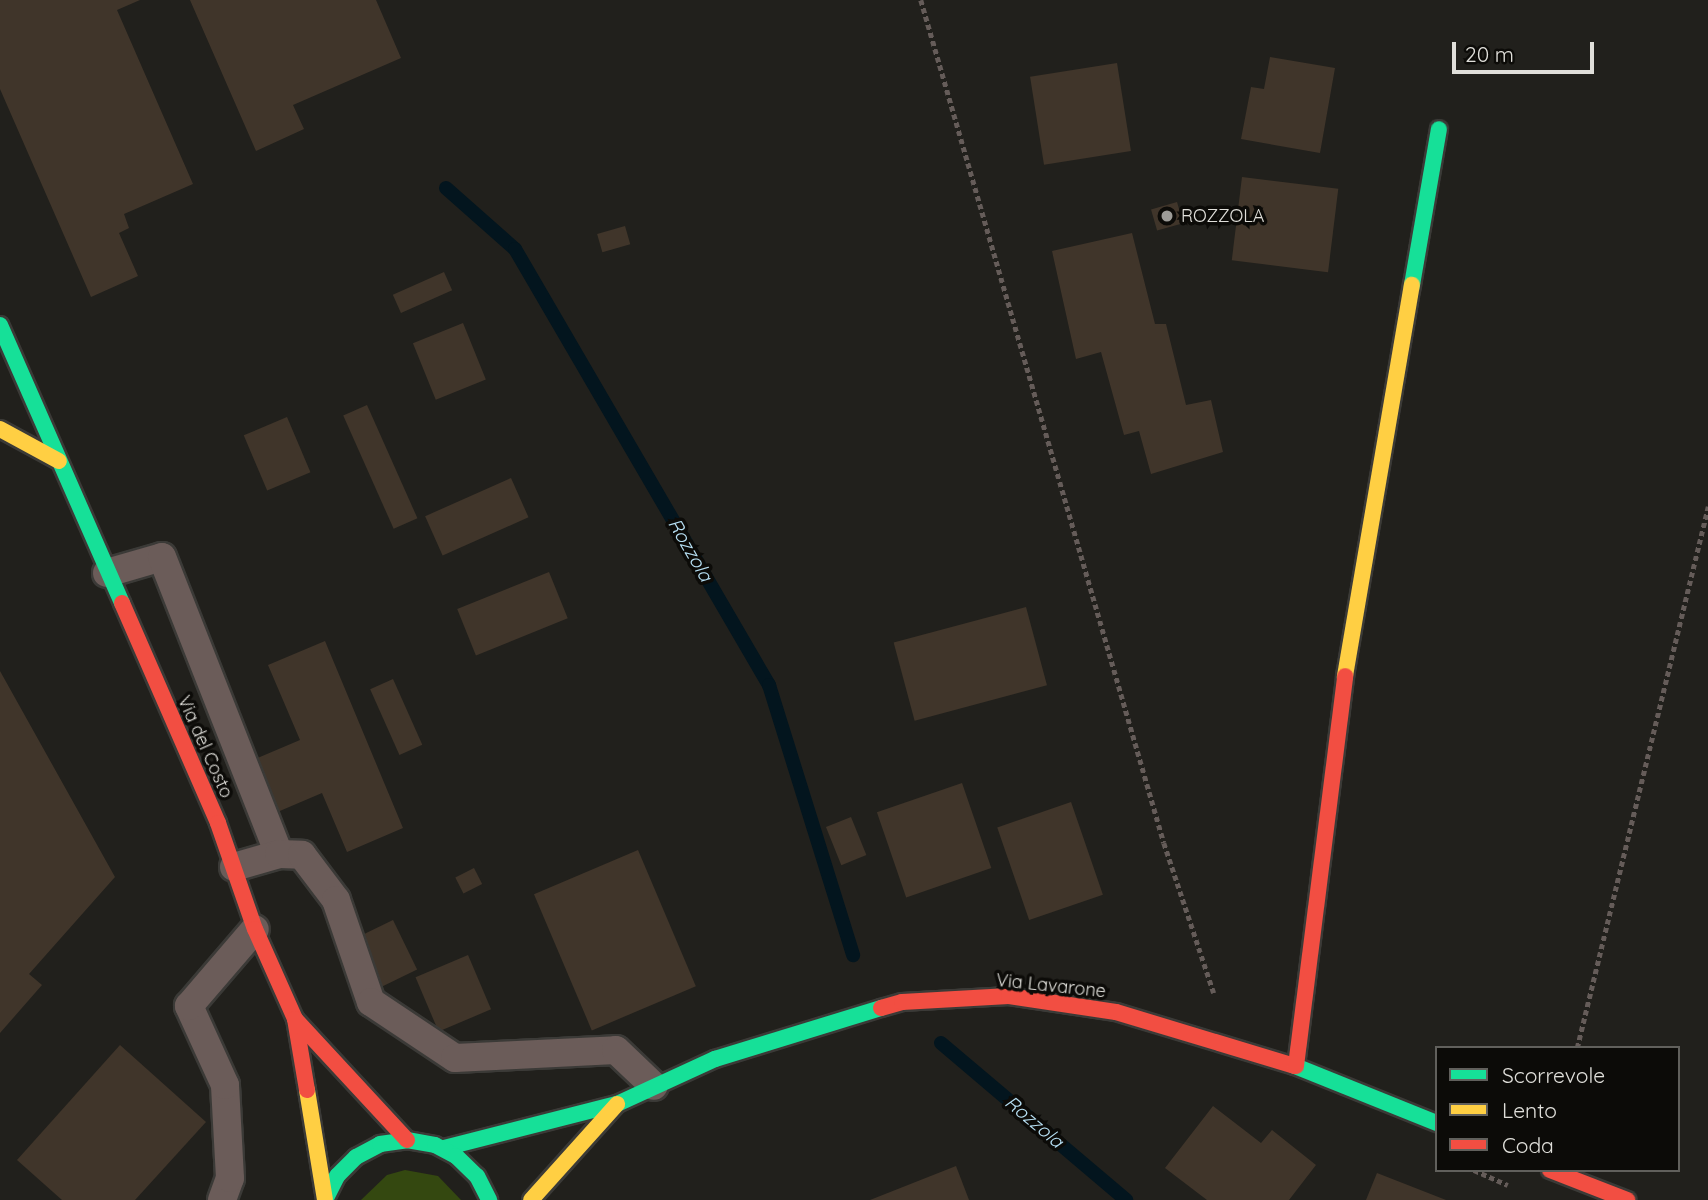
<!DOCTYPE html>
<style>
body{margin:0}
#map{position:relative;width:1708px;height:1200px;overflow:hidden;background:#21201c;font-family:Quicksand,sans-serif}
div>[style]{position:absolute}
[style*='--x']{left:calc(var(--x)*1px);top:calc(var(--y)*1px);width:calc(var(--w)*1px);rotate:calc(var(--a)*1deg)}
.green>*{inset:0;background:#344810}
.stream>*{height:14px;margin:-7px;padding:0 7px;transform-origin:7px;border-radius:7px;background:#03151e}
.building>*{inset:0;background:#40352a;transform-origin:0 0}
.path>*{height:4.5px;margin-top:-2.25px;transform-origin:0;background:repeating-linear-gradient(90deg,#655c59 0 5px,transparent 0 8.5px)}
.roads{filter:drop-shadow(2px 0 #3b3a37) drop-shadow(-2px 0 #3b3a37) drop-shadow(0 2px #3b3a37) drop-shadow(0 -2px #3b3a37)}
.lane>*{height:28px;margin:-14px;padding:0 14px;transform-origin:14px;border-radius:14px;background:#6b5c59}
.fast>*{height:16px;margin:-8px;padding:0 8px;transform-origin:8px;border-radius:8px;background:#16e098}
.slow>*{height:16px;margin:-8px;padding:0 8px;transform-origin:8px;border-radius:8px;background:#ffcf43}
.jam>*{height:16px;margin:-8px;padding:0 8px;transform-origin:8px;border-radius:8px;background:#f24e42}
.dots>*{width:19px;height:19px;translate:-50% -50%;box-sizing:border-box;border:4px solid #0c0b08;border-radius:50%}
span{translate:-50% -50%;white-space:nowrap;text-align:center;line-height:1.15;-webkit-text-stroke:7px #0c0b08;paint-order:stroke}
.poi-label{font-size:18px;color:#e0dfda}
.left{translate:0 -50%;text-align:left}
.street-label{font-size:18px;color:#e0dfda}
.water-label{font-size:19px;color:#b9e2f6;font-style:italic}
.legend{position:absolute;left:1435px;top:1046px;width:245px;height:126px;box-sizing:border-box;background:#0c0b08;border:2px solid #61605c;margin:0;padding:9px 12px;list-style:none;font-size:21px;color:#e0dfda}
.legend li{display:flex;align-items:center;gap:14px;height:35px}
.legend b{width:35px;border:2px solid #61605c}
.scale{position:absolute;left:1452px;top:42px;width:142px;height:32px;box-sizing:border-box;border:4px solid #e0dfda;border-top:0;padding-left:9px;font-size:21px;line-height:24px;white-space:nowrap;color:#e0dfda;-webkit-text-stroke:5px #0c0b08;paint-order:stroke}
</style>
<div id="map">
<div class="green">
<i style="clip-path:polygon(405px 1170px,438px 1176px,461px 1200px,361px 1200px,387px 1175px)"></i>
</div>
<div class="stream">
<i style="--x:446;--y:188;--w:92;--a:41.5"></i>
<i style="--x:515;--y:249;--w:505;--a:59.78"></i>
<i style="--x:769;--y:685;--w:283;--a:72.7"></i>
<i style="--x:941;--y:1043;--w:243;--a:40.3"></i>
</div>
<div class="building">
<i style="clip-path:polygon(0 0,140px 0,117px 10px,193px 184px,124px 214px,129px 228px,119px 233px,138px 276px,91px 297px,0 89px)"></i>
<i style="clip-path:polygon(190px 0,376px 0,401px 58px,293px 105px,304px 129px,256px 151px)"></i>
<i style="clip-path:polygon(1270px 57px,1335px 68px,1320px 153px,1241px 139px,1251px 87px,1264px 89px)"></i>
<i style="left:1117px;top:63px;width:89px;height:88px;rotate:81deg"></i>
<i style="left:1242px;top:177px;width:97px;height:84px;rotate:7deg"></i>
<i style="left:1177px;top:202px;width:22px;height:27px;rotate:74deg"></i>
<i style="left:625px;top:226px;width:19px;height:29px;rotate:74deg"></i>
<i style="clip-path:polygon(1132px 233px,1155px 324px,1166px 324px,1186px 405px,1211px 400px,1223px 452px,1151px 474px,1139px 431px,1124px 435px,1101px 352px,1076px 359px,1052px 251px)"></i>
<i style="left:444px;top:272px;width:20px;height:56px;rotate:66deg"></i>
<i style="left:463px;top:323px;width:61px;height:54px;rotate:68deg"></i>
<i style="left:367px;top:405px;width:124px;height:26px;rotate:66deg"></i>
<i style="left:287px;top:417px;width:60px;height:47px;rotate:67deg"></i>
<i style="left:511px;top:478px;width:43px;height:94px;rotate:66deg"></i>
<i style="left:549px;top:572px;width:50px;height:99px;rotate:68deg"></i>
<i style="left:1026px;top:607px;width:81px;height:137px;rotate:75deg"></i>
<i style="clip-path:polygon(325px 641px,403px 828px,347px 852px,322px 793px,261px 819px,239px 766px,300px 740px,268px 665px)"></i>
<i style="clip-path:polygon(0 671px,115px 877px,29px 974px,42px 985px,0 1033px)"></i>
<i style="left:393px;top:679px;width:72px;height:25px;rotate:66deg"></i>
<i style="left:962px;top:783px;width:90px;height:90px;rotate:71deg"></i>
<i style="left:1071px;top:802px;width:98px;height:78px;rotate:71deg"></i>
<i style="left:851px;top:817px;width:41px;height:27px;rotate:68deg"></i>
<i style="left:638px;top:850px;width:148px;height:113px;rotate:67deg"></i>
<i style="left:474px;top:868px;width:18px;height:21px;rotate:63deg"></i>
<i style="left:393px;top:920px;width:55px;height:56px;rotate:64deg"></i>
<i style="left:468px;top:955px;width:59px;height:57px;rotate:67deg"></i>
<i style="clip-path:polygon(120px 1045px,206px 1122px,135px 1200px,62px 1200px,17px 1160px)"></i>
<i style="clip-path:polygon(1213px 1106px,1261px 1143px,1272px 1130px,1316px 1165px,1289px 1200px,1207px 1200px,1165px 1168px)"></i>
<i style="clip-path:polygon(956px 1166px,969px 1200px,870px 1200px)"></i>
<i style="clip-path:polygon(1377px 1173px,1446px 1200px,1366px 1200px)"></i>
</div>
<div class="path">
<i style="--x:921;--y:0;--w:877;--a:73.92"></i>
<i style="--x:1164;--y:843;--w:158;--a:71.6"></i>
<i style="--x:1577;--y:1048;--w:557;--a:-76.39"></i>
<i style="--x:1474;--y:1170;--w:37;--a:24"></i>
</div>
<div class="roads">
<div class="lane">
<i style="--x:107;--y:573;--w:57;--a:-16.2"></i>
<i style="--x:162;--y:557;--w:319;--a:68.5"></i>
<i style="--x:234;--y:867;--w:47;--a:-16.1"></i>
<i style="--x:279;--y:854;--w:23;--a:2"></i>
<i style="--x:302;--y:855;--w:56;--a:52.9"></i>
<i style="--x:336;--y:900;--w:108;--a:71.1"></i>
<i style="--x:371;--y:1002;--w:101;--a:33.7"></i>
<i style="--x:455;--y:1058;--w:161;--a:-2.8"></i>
<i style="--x:616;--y:1050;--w:52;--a:43.5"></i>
<i style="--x:222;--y:1200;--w:23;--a:-70"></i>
<i style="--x:230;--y:1178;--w:93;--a:-93.1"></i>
<i style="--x:225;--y:1085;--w:87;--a:-114.5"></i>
<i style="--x:189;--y:1006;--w:101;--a:-49.4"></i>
</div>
<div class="fast">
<i style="--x:1412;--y:285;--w:158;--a:-80.2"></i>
<i style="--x:0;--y:325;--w:304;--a:66.3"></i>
<i style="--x:1295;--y:1066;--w:153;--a:21.9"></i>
<i style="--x:444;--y:1148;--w:179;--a:-14.3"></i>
<i style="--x:617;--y:1104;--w:108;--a:-24.7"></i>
<i style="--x:715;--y:1059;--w:174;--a:-17.1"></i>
<i style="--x:325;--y:1200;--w:27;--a:-63"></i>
<i style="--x:337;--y:1176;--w:27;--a:-45"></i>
<i style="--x:356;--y:1157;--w:27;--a:-28"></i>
<i style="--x:380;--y:1144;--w:27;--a:-8"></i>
<i style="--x:407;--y:1140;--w:28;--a:10"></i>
<i style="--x:435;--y:1145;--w:24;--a:28"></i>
<i style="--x:456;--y:1156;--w:29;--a:44"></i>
<i style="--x:477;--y:1176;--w:27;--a:63"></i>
</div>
<div class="slow">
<i style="--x:0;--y:429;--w:67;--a:28.5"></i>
<i style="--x:1345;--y:676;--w:397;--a:-80.3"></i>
<i style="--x:307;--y:1090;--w:111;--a:80.7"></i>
<i style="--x:531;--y:1200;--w:129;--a:-48.1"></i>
</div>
<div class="jam">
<i style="--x:122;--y:603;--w:240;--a:66.4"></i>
<i style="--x:218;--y:823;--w:112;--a:70.8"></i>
<i style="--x:255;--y:929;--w:98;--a:66"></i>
<i style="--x:295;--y:1019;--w:72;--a:80.4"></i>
<i style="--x:881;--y:1008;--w:22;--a:-16"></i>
<i style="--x:902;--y:1002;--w:107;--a:-3.2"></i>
<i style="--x:1009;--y:996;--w:108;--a:8.5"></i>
<i style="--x:1116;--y:1012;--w:187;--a:16.8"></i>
<i style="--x:295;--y:1019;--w:165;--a:47.2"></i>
<i style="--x:1296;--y:1066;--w:393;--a:-82.8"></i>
<i style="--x:1550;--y:1170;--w:83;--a:21.3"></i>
</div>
</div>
<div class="dots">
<i style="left:1167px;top:216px;background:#9d9c98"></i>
</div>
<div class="poi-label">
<span class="left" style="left:1181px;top:216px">ROZZOLA</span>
</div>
<div class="street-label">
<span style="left:205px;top:747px;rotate:66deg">Via del Costo</span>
<span style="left:1051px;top:986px;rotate:6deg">Via Lavarone</span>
</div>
<div class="water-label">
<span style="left:690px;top:550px;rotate:60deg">Rozzola</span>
<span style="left:1034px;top:1122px;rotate:40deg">Rozzola</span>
</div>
<ul class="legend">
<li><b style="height:9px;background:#16e098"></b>Scorrevole</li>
<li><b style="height:9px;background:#ffcf43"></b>Lento</li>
<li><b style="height:9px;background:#f24e42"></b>Coda</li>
</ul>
<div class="scale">20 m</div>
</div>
